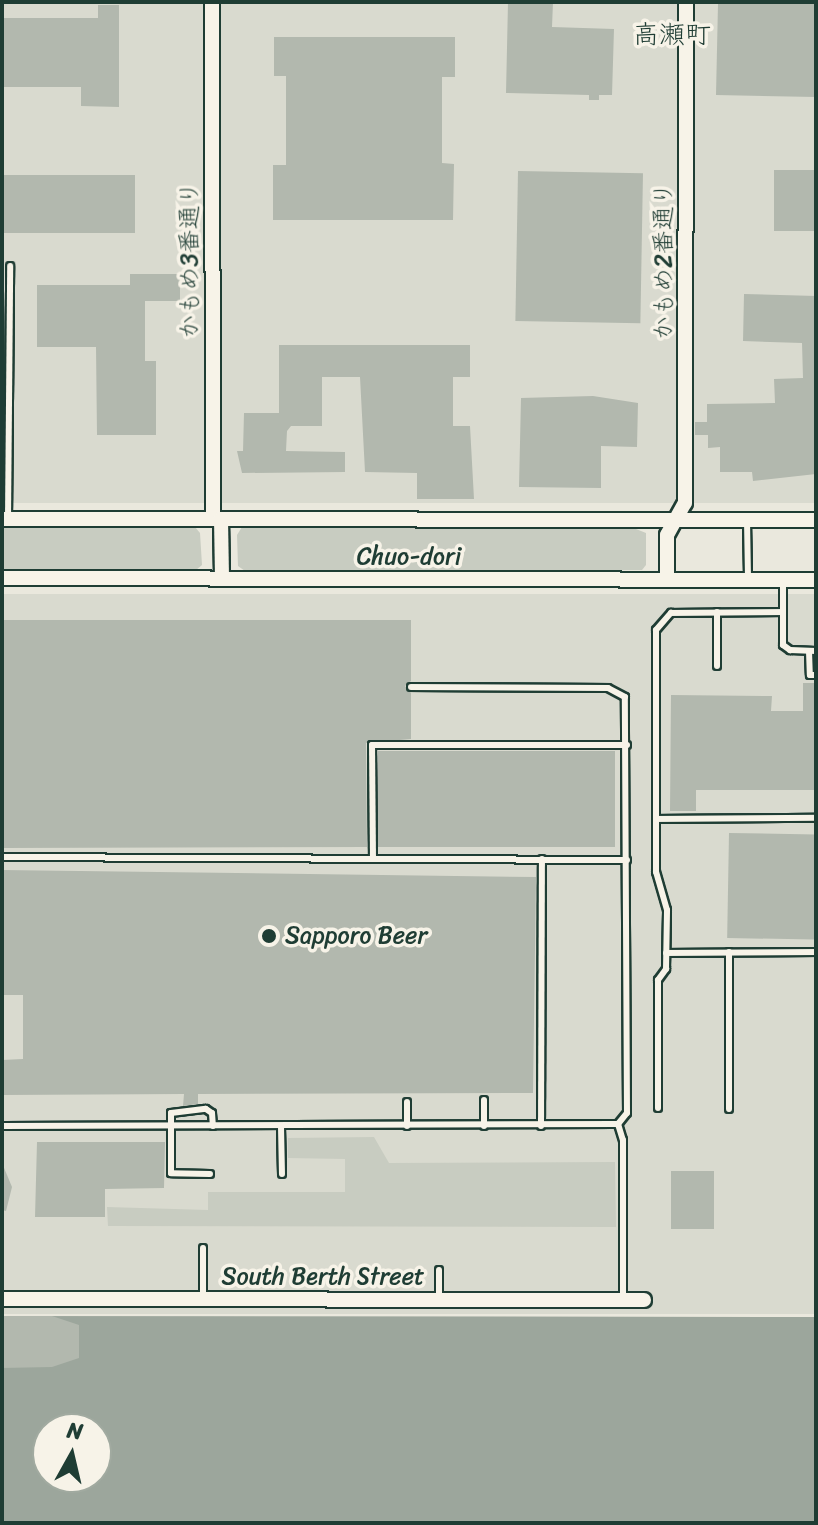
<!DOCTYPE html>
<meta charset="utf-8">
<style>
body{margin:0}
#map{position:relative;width:818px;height:1525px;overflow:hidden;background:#eae8dd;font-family:Sriracha,"Klee One",sans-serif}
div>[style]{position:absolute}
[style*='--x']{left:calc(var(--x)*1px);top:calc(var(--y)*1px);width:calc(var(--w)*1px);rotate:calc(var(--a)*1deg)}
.built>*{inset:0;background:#d9dacf;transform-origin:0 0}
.green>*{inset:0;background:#c8ccc1}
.water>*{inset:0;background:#9ca69c}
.building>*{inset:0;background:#b2b8ae;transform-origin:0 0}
.roads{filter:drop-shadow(2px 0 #1f3d34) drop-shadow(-2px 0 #1f3d34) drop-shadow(0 2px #1f3d34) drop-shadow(0 -2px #1f3d34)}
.service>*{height:6px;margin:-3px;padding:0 3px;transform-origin:3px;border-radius:3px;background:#f7f3e8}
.tertiary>*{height:14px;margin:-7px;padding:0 7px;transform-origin:7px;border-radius:7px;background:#f7f3e8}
.dots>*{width:22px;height:22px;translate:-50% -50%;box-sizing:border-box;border:4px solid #f7f3e8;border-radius:50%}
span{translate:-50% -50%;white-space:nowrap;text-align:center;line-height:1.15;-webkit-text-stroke:7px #f7f3e8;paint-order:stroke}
.street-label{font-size:24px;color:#1f3d34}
.poi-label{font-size:24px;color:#1f3d34}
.left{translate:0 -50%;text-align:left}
.neighbourhood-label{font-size:26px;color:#1f3d34}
.frame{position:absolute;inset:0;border:4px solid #1f3d34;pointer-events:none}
.north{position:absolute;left:32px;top:1413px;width:80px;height:80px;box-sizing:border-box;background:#f7f3e8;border:2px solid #a1aaa0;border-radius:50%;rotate:8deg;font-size:22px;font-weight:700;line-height:32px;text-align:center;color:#1f3d34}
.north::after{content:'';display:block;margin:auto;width:28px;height:36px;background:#1f3d34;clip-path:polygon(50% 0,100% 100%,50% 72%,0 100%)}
</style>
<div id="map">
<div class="built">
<i style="left:2px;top:2px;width:814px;height:501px"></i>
<i style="left:2px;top:594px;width:814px;height:720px"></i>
</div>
<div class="green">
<i style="clip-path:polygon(2px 527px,195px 527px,200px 533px,202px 565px,196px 570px,2px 570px)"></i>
<i style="clip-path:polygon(242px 527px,636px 529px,646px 533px,646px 565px,642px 570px,245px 571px,238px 566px,237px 535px)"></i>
<i style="clip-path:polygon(374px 1137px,389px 1163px,615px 1162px,616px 1227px,108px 1226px,107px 1207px,208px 1210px,208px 1192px,345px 1192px,345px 1159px,288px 1158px,288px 1138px)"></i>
</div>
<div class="water">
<i style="clip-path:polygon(evenodd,2px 1316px,816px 1317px,816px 1523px,2px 1523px,2px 1316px,48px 1429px,96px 1429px,96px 1477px,48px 1477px,48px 1429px)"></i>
</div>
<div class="building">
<i style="clip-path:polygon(508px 2px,553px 2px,552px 27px,614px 29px,612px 95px,599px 95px,599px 100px,589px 100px,589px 95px,506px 93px)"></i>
<i style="clip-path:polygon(789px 2px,816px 2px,816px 97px,716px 95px,718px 4px)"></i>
<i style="clip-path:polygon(98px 5px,119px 5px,119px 107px,81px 106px,81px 87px,2px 87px,2px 18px,98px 18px)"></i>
<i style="clip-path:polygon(274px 37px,455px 37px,455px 77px,442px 77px,442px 163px,454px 164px,453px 220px,273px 220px,273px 165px,286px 165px,286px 76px,274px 76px)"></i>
<i style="left:816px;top:170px;width:61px;height:42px;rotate:90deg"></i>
<i style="left:518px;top:171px;width:125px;height:150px;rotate:1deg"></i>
<i style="left:2px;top:175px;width:133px;height:58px"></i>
<i style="clip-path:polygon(130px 274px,180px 274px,180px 301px,145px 301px,145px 361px,156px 361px,156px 435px,97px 435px,96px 347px,37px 347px,37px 285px,130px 285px)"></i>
<i style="clip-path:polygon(744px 294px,816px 296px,816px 474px,753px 481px,752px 472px,720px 472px,720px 447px,708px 448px,708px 435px,695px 435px,695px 422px,707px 422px,707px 404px,775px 403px,774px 379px,803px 378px,802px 343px,743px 341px)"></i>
<i style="clip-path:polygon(279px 345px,470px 345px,470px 377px,453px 377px,453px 426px,470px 426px,474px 499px,417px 499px,417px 473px,365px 472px,360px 377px,322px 377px,322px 426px,291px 426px,287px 431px,286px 451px,345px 452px,345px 472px,242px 473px,237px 451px,243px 451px,244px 413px,279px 413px)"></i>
<i style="clip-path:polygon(593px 396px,638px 403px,637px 447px,601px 446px,601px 488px,519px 487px,521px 398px)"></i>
<i style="clip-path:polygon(2px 620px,411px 620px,411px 681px,405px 686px,411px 693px,411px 739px,366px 743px,367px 847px,2px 848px)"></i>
<i style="clip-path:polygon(803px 683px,816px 683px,816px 790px,696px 790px,696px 811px,670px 811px,671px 695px,772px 696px,771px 711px,803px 711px)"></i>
<i style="left:378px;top:751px;width:237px;height:96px"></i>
<i style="left:729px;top:833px;width:87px;height:105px;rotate:1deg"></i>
<i style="clip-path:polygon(2px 870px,536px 877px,533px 1093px,198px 1094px,198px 1104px,183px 1106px,184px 1094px,2px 1095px,2px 1060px,23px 1059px,23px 995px,2px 995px)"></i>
<i style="clip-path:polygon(37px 1142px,165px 1142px,164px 1188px,105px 1189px,105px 1217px,35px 1217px)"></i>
<i style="clip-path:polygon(2px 1163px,12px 1187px,6px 1211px,2px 1210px)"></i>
<i style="left:671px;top:1171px;width:43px;height:58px"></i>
<i style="clip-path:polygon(2px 1316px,52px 1316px,79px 1325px,79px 1358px,52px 1367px,2px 1368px)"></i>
</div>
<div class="roads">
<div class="service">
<i style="--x:8;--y:518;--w:252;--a:-89.5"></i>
<i style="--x:747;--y:520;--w:60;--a:89"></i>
<i style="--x:783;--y:580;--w:65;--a:90"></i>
<i style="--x:783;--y:645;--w:9;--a:36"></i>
<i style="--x:790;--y:650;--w:26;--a:2"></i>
<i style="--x:809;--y:651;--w:24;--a:88"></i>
<i style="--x:810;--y:675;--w:6;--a:0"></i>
<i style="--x:717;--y:666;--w:54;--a:-90"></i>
<i style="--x:656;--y:819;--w:160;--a:-0.4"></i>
<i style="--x:2;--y:857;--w:625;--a:0.28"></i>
<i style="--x:373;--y:859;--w:114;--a:-90.5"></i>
<i style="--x:372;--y:745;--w:255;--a:0"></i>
<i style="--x:729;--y:952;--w:157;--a:90"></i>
<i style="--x:666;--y:953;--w:150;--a:-0.4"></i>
<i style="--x:407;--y:1102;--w:24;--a:90"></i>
<i style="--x:658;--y:1108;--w:128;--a:-90"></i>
<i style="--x:658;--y:980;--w:14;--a:-54"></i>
<i style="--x:666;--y:969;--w:59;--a:-89"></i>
<i style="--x:667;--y:910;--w:40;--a:-106"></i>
<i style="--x:656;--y:872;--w:242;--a:-90"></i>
<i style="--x:656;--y:630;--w:23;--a:-49"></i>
<i style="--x:671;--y:613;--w:112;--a:-0.5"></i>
<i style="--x:618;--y:1124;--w:17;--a:73"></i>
<i style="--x:623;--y:1140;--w:159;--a:90"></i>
<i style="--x:2;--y:1126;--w:616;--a:-0.19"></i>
<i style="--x:618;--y:1124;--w:14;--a:-51"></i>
<i style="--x:627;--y:1113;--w:416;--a:-90.3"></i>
<i style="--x:625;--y:697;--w:19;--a:-152"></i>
<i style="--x:608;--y:688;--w:197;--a:-179.7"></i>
<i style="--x:484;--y:1126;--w:26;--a:-90"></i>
<i style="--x:541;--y:1126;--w:267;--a:-89.8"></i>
<i style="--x:281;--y:1127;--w:47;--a:88.8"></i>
<i style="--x:210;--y:1174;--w:39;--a:-179"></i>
<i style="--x:171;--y:1173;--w:60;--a:-90"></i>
<i style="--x:171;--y:1113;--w:35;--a:-7"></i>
<i style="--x:206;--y:1109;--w:7;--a:34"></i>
<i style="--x:212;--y:1113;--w:13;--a:86"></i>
<i style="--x:203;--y:1248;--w:51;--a:90"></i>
<i style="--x:439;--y:1299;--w:29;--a:-90"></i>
</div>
<div class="tertiary">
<i style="--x:212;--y:2;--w:517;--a:89.89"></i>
<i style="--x:2;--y:519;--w:814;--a:0.07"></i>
<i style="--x:221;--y:519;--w:59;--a:89"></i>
<i style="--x:2;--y:578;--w:814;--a:0.14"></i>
<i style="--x:667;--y:579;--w:44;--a:-90"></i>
<i style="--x:667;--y:535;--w:37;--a:-61"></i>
<i style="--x:685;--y:503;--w:501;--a:-89.89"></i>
<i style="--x:2;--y:1299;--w:642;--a:0.09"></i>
</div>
</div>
<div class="dots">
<i style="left:269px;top:936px;background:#1f3d34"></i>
</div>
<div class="street-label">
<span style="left:190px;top:260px;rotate:-90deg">かもめ3番通り</span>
<span style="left:664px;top:261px;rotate:-90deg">かもめ2番通り</span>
<span style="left:409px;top:557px">Chuo-dori</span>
<span style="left:323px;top:1277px">South Berth Street</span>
</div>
<div class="poi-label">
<span class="left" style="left:285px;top:936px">Sapporo Beer</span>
</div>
<div class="neighbourhood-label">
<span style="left:672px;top:35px">高瀬町</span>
</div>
<div class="frame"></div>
<div class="north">N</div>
</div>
